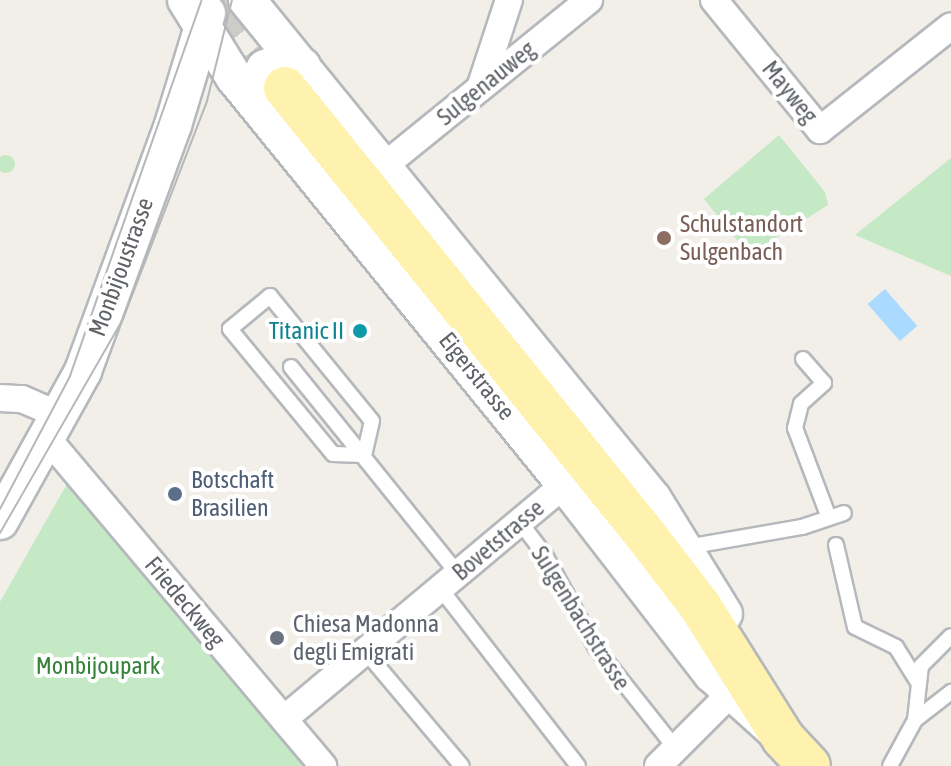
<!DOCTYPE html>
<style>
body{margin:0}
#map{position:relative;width:951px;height:766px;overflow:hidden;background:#f1efe8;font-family:"Asap Condensed",sans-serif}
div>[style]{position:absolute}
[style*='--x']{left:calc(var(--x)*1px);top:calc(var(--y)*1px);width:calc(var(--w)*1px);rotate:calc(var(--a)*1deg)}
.green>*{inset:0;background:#c5e8c5}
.round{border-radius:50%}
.water>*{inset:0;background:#aadaff;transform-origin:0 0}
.primary-tunnel>*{height:42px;margin-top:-21px;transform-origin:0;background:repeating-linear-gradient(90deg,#ccccc8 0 42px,transparent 0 63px)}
.roads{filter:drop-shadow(2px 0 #b5b8bc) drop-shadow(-2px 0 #b5b8bc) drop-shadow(0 2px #b5b8bc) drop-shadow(0 -2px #b5b8bc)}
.lane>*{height:14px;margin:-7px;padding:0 7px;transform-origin:7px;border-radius:7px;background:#fff}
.street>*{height:26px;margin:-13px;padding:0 13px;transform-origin:13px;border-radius:13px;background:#fff}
.secondary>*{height:36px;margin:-18px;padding:0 18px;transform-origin:18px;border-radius:18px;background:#fff}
.primary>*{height:42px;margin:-21px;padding:0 21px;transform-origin:21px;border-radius:21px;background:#fff2af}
.tram>*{height:2px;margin:-1px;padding:0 1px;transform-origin:1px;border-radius:1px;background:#b6b7b8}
.dots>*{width:22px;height:22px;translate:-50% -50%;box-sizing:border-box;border:4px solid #fff;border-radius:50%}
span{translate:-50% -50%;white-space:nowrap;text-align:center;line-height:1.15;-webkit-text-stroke:8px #fff;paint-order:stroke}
.street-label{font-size:24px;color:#5f6368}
.education-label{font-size:24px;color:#785e54}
.left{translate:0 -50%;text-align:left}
.culture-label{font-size:24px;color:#0d838f}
.right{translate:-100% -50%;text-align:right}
.service-label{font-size:24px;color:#4e5e75}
.worship-label{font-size:24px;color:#5b616d}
.park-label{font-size:24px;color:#348238}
</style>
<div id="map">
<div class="green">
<i style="clip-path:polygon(779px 135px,825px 192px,828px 205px,749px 255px,704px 199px)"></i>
<i class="round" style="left:-3px;top:155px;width:18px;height:18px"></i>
<i style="clip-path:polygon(951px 158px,951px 276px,855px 235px)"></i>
<i style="clip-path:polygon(68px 482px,310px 766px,0 766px,0 602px)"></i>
</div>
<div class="water">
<i style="left:885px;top:289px;width:49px;height:23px;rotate:49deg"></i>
</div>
<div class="primary-tunnel">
<i style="--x:215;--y:0;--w:112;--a:51.5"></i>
</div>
<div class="roads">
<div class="lane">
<i style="--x:270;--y:296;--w:161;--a:50.8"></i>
<i style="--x:372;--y:421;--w:35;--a:103"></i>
<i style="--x:364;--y:455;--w:31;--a:-178"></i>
<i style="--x:333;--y:454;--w:162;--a:-129.5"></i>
<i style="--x:230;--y:329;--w:52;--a:-39.5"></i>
<i style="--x:803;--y:359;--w:32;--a:49"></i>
<i style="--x:824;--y:383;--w:31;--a:138"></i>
<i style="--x:801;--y:404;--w:25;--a:104"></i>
<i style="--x:795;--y:428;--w:96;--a:69.3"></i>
<i style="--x:291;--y:367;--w:266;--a:51.1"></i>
<i style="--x:520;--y:522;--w:41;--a:52.9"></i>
<i style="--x:545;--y:555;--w:106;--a:61.3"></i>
<i style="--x:596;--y:648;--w:129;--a:51.6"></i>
<i style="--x:836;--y:545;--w:84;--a:77"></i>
<i style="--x:855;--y:627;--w:46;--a:26"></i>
<i style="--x:896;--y:647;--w:40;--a:58"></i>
<i style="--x:687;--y:547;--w:117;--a:-9.9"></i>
<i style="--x:802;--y:527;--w:44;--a:-18.4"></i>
<i style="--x:440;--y:588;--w:225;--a:52.2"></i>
<i style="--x:365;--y:651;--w:150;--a:49.9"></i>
<i style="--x:915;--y:720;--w:46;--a:-37.9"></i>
<i style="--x:890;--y:766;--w:52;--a:-61.5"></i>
<i style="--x:915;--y:720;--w:54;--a:-83.7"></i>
<i style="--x:921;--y:666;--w:42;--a:-45"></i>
</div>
<div class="street">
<i style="--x:714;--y:0;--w:168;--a:50.8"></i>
<i style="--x:820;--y:130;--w:167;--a:-38.4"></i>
<i style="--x:480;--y:88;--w:93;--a:-71.8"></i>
<i style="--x:384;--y:166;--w:264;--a:-39"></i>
<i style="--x:0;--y:398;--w:22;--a:3"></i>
<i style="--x:22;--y:399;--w:40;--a:23.4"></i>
<i style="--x:47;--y:438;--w:429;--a:49.9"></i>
<i style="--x:284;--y:719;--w:366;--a:-39.9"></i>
<i style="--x:658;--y:766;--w:100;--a:-45"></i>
</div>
<div class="secondary">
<i style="--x:186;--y:0;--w:91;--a:58.1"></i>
<i style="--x:234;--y:77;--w:525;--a:50.88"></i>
<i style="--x:565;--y:484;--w:240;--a:52.3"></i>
<i style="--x:712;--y:674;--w:82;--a:42"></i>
<i style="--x:247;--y:0;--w:643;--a:50.87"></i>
<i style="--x:653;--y:499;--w:135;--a:58.3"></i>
<i style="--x:256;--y:103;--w:19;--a:-90"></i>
<i style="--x:256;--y:84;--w:18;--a:-61"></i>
<i style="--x:265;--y:68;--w:19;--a:-21"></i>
<i style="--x:283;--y:61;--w:20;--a:15"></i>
<i style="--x:0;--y:521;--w:171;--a:-61"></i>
<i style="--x:83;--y:371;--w:262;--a:-69.9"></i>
<i style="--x:173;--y:125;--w:117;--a:-73.1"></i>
</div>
<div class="primary">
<i style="--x:285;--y:88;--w:572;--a:51.11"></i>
<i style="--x:644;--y:533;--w:92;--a:52.5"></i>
<i style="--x:700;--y:606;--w:156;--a:57.8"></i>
<i style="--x:783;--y:738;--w:38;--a:47"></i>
</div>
</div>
<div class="tram">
<i style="--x:0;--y:509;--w:150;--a:-62.2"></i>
<i style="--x:70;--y:376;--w:398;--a:-70.7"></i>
<i style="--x:0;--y:533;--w:247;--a:-60.1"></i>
<i style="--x:123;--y:319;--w:234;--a:-68.9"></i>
<i style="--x:207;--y:101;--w:104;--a:-76.1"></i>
</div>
<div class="dots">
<i style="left:664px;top:238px;background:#8d6e63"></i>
<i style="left:360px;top:331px;background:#0f9aa8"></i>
<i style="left:175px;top:494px;background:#5c6f8a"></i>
<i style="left:277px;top:638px;background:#6b7280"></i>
</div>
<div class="street-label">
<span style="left:486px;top:83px;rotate:-39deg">Sulgenauweg</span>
<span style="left:790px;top:92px;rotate:51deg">Mayweg</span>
<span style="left:121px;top:267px;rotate:-70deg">Monbijoustrasse</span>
<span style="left:477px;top:376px;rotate:51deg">Eigerstrasse</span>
<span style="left:498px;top:540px;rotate:-40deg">Bovetstrasse</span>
<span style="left:185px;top:602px;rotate:50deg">Friedeckweg</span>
<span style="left:581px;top:618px;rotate:58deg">Sulgenbachstrasse</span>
</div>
<div class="education-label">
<span class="left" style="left:680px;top:238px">Schulstandort<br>Sulgenbach</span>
</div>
<div class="culture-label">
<span class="right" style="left:344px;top:331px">Titanic II</span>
</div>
<div class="service-label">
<span class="left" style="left:191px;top:494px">Botschaft<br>Brasilien</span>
</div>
<div class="worship-label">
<span class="left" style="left:293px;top:638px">Chiesa Madonna<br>degli Emigrati</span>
</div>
<div class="park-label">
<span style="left:98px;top:666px">Monbijoupark</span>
</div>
</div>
